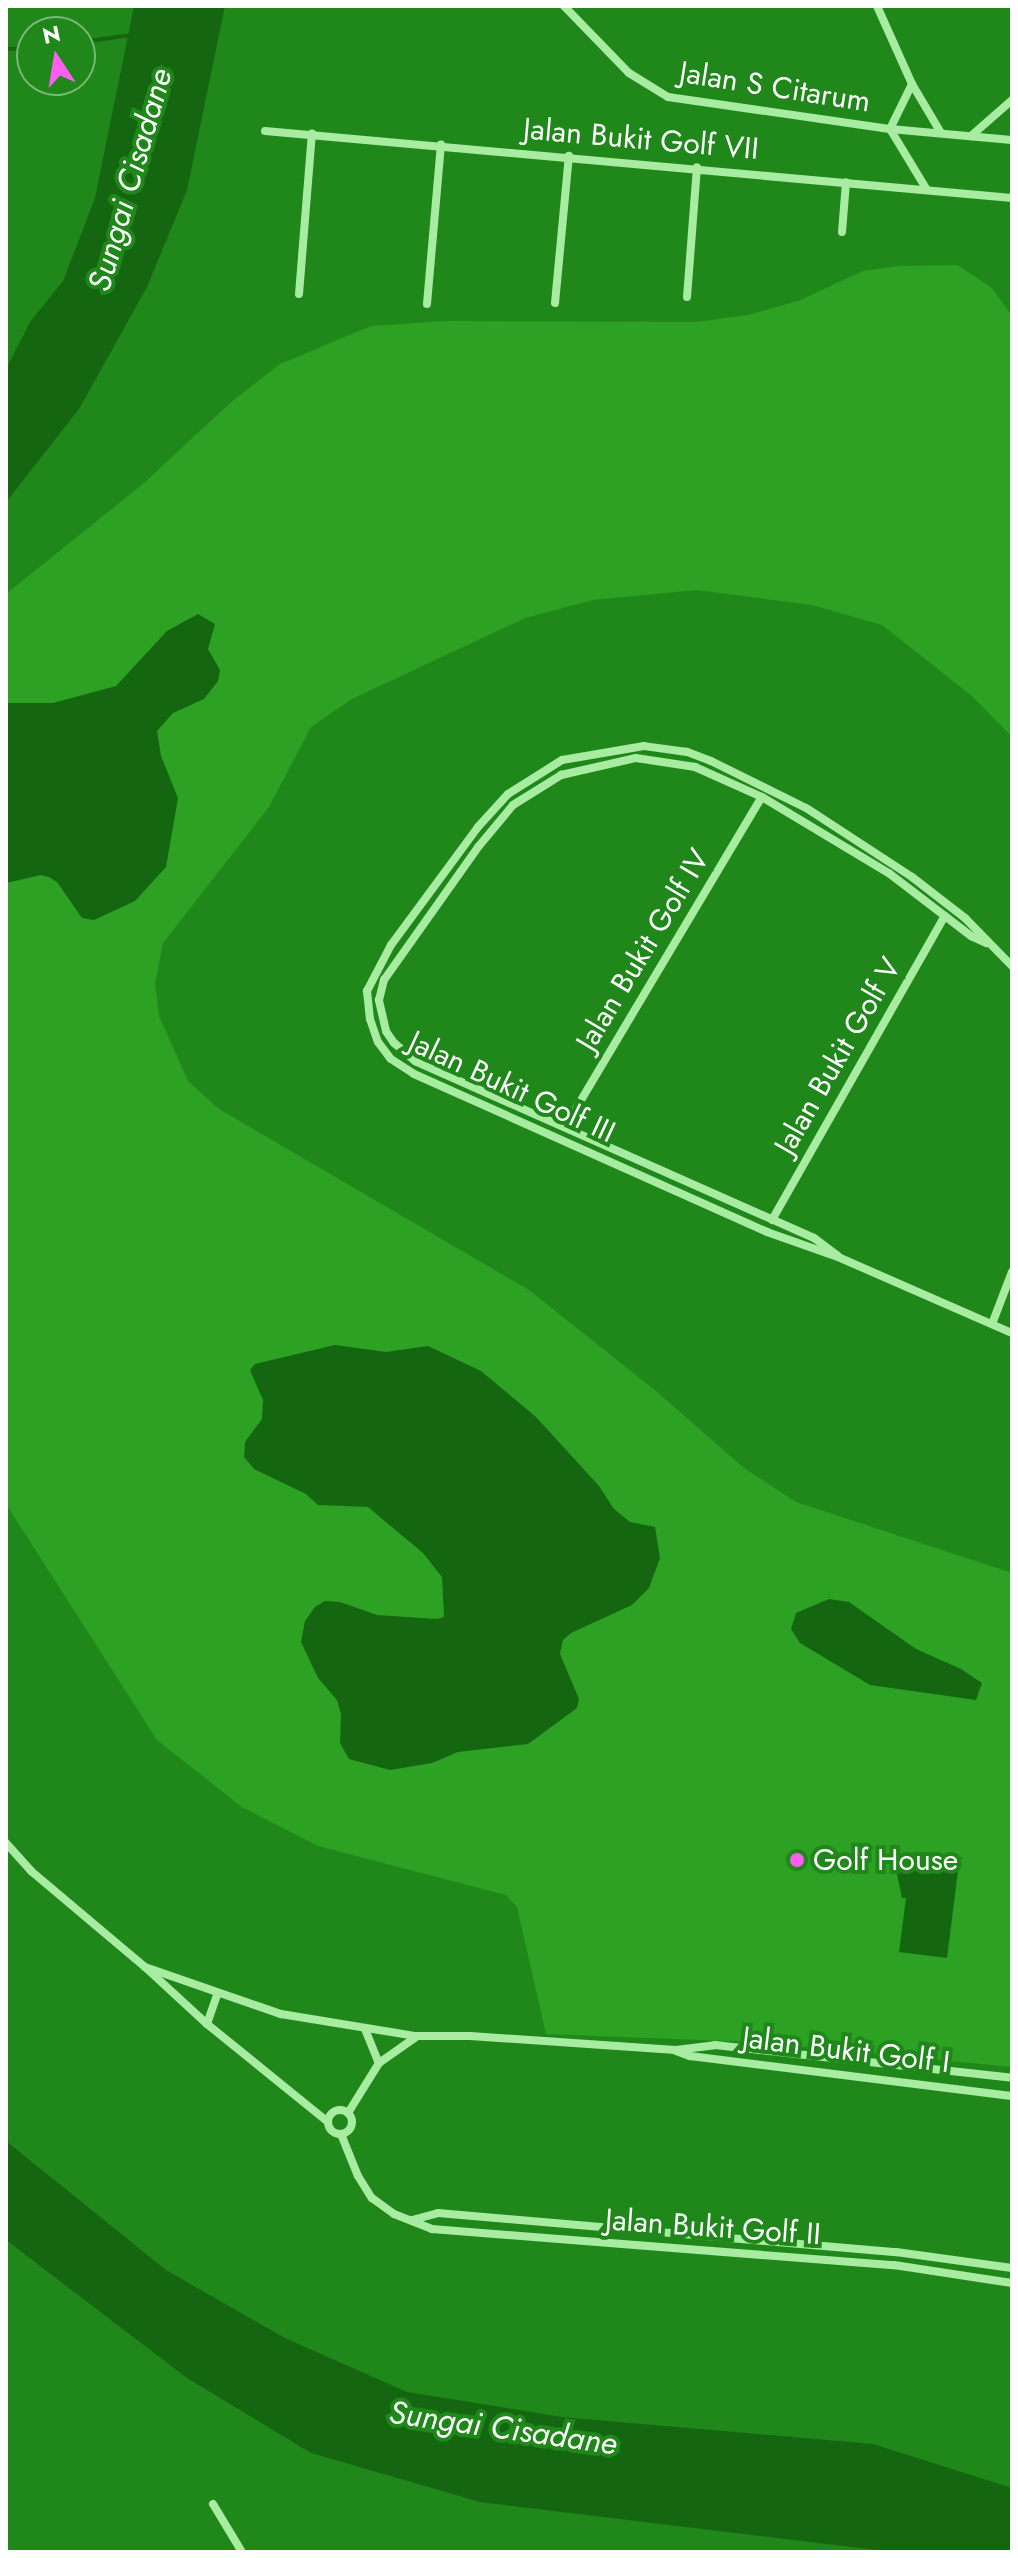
<!DOCTYPE html>
<style>
body{margin:0}
#map{position:relative;width:1018px;height:2558px;overflow:hidden;background:#20881a;font-family:Jost,sans-serif}
div>[style]{position:absolute}
[style*='--x']{left:calc(var(--x)*1px);top:calc(var(--y)*1px);width:calc(var(--w)*1px);rotate:calc(var(--a)*1deg)}
.green>*{inset:0;background:#2ca123}
.water>*{inset:0;background:#156611}
.stream>*{height:4px;margin:-2px;padding:0 2px;transform-origin:2px;border-radius:2px;background:#156611}
.minor>*{height:8px;margin:-4px;padding:0 4px;transform-origin:4px;border-radius:4px;background:#a8eca2}
.minor>.ring{margin:-4px;padding:0;box-sizing:content-box;background:none;border:8px solid #a8eca2;border-radius:50%}
.dots>*{width:22px;height:22px;translate:-50% -50%;box-sizing:border-box;border:4px solid #20881a;border-radius:50%}
span{translate:-50% -50%;white-space:nowrap;text-align:center;line-height:1.15;-webkit-text-stroke:8px #20881a;paint-order:stroke}
.street-label{font-size:30px;color:#fff}
.poi-label{font-size:30px;color:#fff}
.left{translate:0 -50%;text-align:left}
.water-label{font-size:32px;color:#fff;font-style:italic}
.frame{position:absolute;inset:0;border:8px solid #fff;pointer-events:none}
.north{position:absolute;left:16px;top:16px;width:80px;height:80px;box-sizing:border-box;background:#20881a;border:2px solid #79b876;border-radius:50%;rotate:348deg;font-size:22px;font-weight:700;line-height:32px;text-align:center;color:#fff}
.north::after{content:'';display:block;margin:auto;width:28px;height:36px;background:#ff5ef0;clip-path:polygon(50% 0,100% 100%,50% 72%,0 100%)}
</style>
<div id="map">
<div class="green">
<i style="clip-path:polygon(957px 265px,992px 288px,1012px 316px,1012px 737px,972px 696px,882px 625px,812px 605px,697px 590px,593px 600px,525px 618px,352px 699px,311px 727px,269px 807px,163px 943px,155px 983px,159px 1016px,188px 1081px,219px 1109px,529px 1290px,656px 1391px,744px 1468px,796px 1502px,1012px 1573px,1012px 2067px,751px 2042px,546px 2034px,517px 1907px,506px 1895px,318px 1846px,242px 1807px,157px 1740px,6px 1504px,6px 594px,144px 483px,230px 403px,280px 364px,371px 326px,446px 321px,696px 322px,748px 315px,798px 301px,863px 271px,899px 266px)"></i>
</div>
<div class="water">
<i style="clip-path:polygon(134px 6px,225px 6px,187px 190px,147px 287px,79px 409px,6px 502px,6px 369px,30px 322px,63px 281px,95px 198px)"></i>
<i style="clip-path:polygon(198px 614px,215px 624px,208px 649px,220px 670px,218px 681px,204px 699px,173px 713px,157px 731px,161px 756px,178px 798px,166px 867px,135px 901px,94px 920px,82px 918px,57px 882px,49px 877px,41px 875px,6px 883px,6px 703px,53px 703px,116px 686px,167px 631px)"></i>
<i style="clip-path:polygon(335px 1345px,386px 1352px,428px 1346px,481px 1371px,536px 1417px,599px 1486px,614px 1509px,630px 1522px,655px 1527px,660px 1558px,649px 1588px,632px 1605px,571px 1633px,563px 1640px,560px 1654px,579px 1699px,577px 1708px,528px 1744px,458px 1752px,432px 1763px,390px 1770px,349px 1759px,340px 1743px,341px 1714px,337px 1700px,318px 1678px,301px 1642px,305px 1621px,315px 1607px,325px 1601px,340px 1602px,377px 1615px,437px 1619px,444px 1617px,442px 1577px,423px 1553px,368px 1507px,318px 1505px,306px 1494px,254px 1469px,244px 1457px,245px 1442px,262px 1419px,263px 1400px,250px 1370px,255px 1364px)"></i>
<i style="clip-path:polygon(829px 1599px,849px 1602px,916px 1649px,961px 1669px,982px 1683px,976px 1700px,870px 1685px,800px 1643px,791px 1629px,796px 1613px)"></i>
<i style="clip-path:polygon(911px 1857px,959px 1863px,947px 1958px,899px 1952px,906px 1898px,902px 1898px,895px 1865px,910px 1862px)"></i>
<i style="clip-path:polygon(6px 2141px,166px 2270px,285px 2338px,407px 2392px,562px 2417px,873px 2444px,1012px 2488px,1012px 2552px,893px 2552px,480px 2502px,311px 2453px,187px 2378px,6px 2240px)"></i>
</div>
<div class="stream">
<i style="--x:80;--y:42;--w:53;--a:-7.5"></i>
<i style="--x:6;--y:49;--w:26;--a:-2"></i>
</div>
<div class="minor">
<i style="--x:564;--y:6;--w:93;--a:45.9"></i>
<i style="--x:629;--y:73;--w:46;--a:31.6"></i>
<i style="--x:668;--y:97;--w:224;--a:8.2"></i>
<i style="--x:890;--y:129;--w:122;--a:5.2"></i>
<i style="--x:877;--y:6;--w:85;--a:65.8"></i>
<i style="--x:265;--y:131;--w:750;--a:5.13"></i>
<i style="--x:971;--y:136;--w:55;--a:-41.3"></i>
<i style="--x:927;--y:190;--w:71;--a:-121.2"></i>
<i style="--x:890;--y:129;--w:50;--a:-63.9"></i>
<i style="--x:912;--y:84;--w:57;--a:59.4"></i>
<i style="--x:842;--y:232;--w:50;--a:-85.4"></i>
<i style="--x:299;--y:294;--w:161;--a:-85.4"></i>
<i style="--x:687;--y:297;--w:130;--a:-85.6"></i>
<i style="--x:555;--y:303;--w:148;--a:-84.6"></i>
<i style="--x:427;--y:304;--w:160;--a:-85"></i>
<i style="--x:1012;--y:966;--w:67;--a:-134.4"></i>
<i style="--x:965;--y:918;--w:67;--a:-142.3"></i>
<i style="--x:912;--y:877;--w:126;--a:-146.9"></i>
<i style="--x:806;--y:808;--w:106;--a:-153.7"></i>
<i style="--x:711;--y:761;--w:26;--a:-159"></i>
<i style="--x:687;--y:752;--w:43;--a:-172.1"></i>
<i style="--x:644;--y:746;--w:83;--a:170.3"></i>
<i style="--x:562;--y:760;--w:64;--a:147.8"></i>
<i style="--x:508;--y:794;--w:45;--a:132.3"></i>
<i style="--x:478;--y:827;--w:147;--a:126.4"></i>
<i style="--x:391;--y:945;--w:52;--a:117.6"></i>
<i style="--x:367;--y:991;--w:28;--a:84"></i>
<i style="--x:370;--y:1019;--w:24;--a:71"></i>
<i style="--x:378;--y:1042;--w:21;--a:53"></i>
<i style="--x:391;--y:1059;--w:27;--a:33"></i>
<i style="--x:414;--y:1074;--w:387;--a:24.1"></i>
<i style="--x:767;--y:1232;--w:75;--a:19.4"></i>
<i style="--x:838;--y:1257;--w:190;--a:23.6"></i>
<i style="--x:565;--y:1127;--w:384;--a:-59.2"></i>
<i style="--x:772;--y:1220;--w:350;--a:-60.4"></i>
<i style="--x:838;--y:1256;--w:30;--a:-143"></i>
<i style="--x:814;--y:1238;--w:436;--a:-156.1"></i>
<i style="--x:415;--y:1061;--w:28;--a:-139"></i>
<i style="--x:394;--y:1043;--w:14;--a:-124"></i>
<i style="--x:386;--y:1031;--w:32;--a:-103"></i>
<i style="--x:379;--y:1000;--w:21;--a:-76"></i>
<i style="--x:384;--y:980;--w:164;--a:-54.7"></i>
<i style="--x:479;--y:846;--w:53;--a:-50.3"></i>
<i style="--x:513;--y:805;--w:57;--a:-32"></i>
<i style="--x:561;--y:775;--w:77;--a:-12.8"></i>
<i style="--x:636;--y:758;--w:60;--a:8.7"></i>
<i style="--x:695;--y:767;--w:73;--a:24.1"></i>
<i style="--x:762;--y:797;--w:149;--a:31"></i>
<i style="--x:890;--y:874;--w:102;--a:37.4"></i>
<i style="--x:971;--y:936;--w:17;--a:25"></i>
<i style="--x:992;--y:1324;--w:56;--a:-69"></i>
<i style="--x:6;--y:1843;--w:38;--a:48"></i>
<i style="--x:31;--y:1871;--w:149;--a:40.1"></i>
<i style="--x:207;--y:2024;--w:31;--a:-71"></i>
<i style="--x:365;--y:2029;--w:37;--a:68"></i>
<i style="--x:676;--y:2051;--w:15;--a:20"></i>
<i style="--x:690;--y:2056;--w:324;--a:7.1"></i>
<i class="ring" style="left:328px;top:2110px;width:16px;height:16px"></i>
<i style="--x:348;--y:2113;--w:59;--a:-58.2"></i>
<i style="--x:379;--y:2063;--w:45;--a:-35.1"></i>
<i style="--x:328;--y:2122;--w:156;--a:-141"></i>
<i style="--x:207;--y:2024;--w:84;--a:-137.4"></i>
<i style="--x:145;--y:1967;--w:144;--a:19.1"></i>
<i style="--x:281;--y:2014;--w:137;--a:9.3"></i>
<i style="--x:416;--y:2036;--w:54;--a:0"></i>
<i style="--x:470;--y:2036;--w:206;--a:3.9"></i>
<i style="--x:676;--y:2050;--w:39;--a:-7"></i>
<i style="--x:715;--y:2045;--w:299;--a:6.3"></i>
<i style="--x:341;--y:2134;--w:45;--a:68"></i>
<i style="--x:358;--y:2176;--w:26;--a:58"></i>
<i style="--x:372;--y:2198;--w:27;--a:36"></i>
<i style="--x:394;--y:2214;--w:41;--a:21.5"></i>
<i style="--x:432;--y:2229;--w:463;--a:4.5"></i>
<i style="--x:894;--y:2265;--w:119;--a:8.7"></i>
<i style="--x:412;--y:2220;--w:27;--a:-15"></i>
<i style="--x:438;--y:2213;--w:460;--a:4.9"></i>
<i style="--x:896;--y:2252;--w:117;--a:7.9"></i>
<i style="--x:213;--y:2504;--w:56;--a:58.9"></i>
</div>
<div class="dots">
<i style="left:797px;top:1860px;background:#ff5ef0"></i>
</div>
<div class="street-label">
<span style="left:775px;top:87px;rotate:9deg">Jalan S Citarum</span>
<span style="left:641px;top:139px;rotate:5deg">Jalan Bukit Golf VII</span>
<span style="left:643px;top:950px;rotate:-59deg">Jalan Bukit Golf IV</span>
<span style="left:838px;top:1056px;rotate:-60deg">Jalan Bukit Golf V</span>
<span style="left:512px;top:1087px;rotate:25deg">Jalan Bukit Golf III</span>
<span style="left:846px;top:2050px;rotate:7deg">Jalan Bukit Golf I</span>
<span style="left:713px;top:2227px;rotate:4deg">Jalan Bukit Golf II</span>
</div>
<div class="poi-label">
<span class="left" style="left:813px;top:1860px">Golf House</span>
</div>
<div class="water-label">
<span style="left:130px;top:180px;rotate:-74deg">Sungai Cisadane</span>
<span style="left:503px;top:2428px;rotate:8deg">Sungai Cisadane</span>
</div>
<div class="frame"></div>
<div class="north">N</div>
</div>
